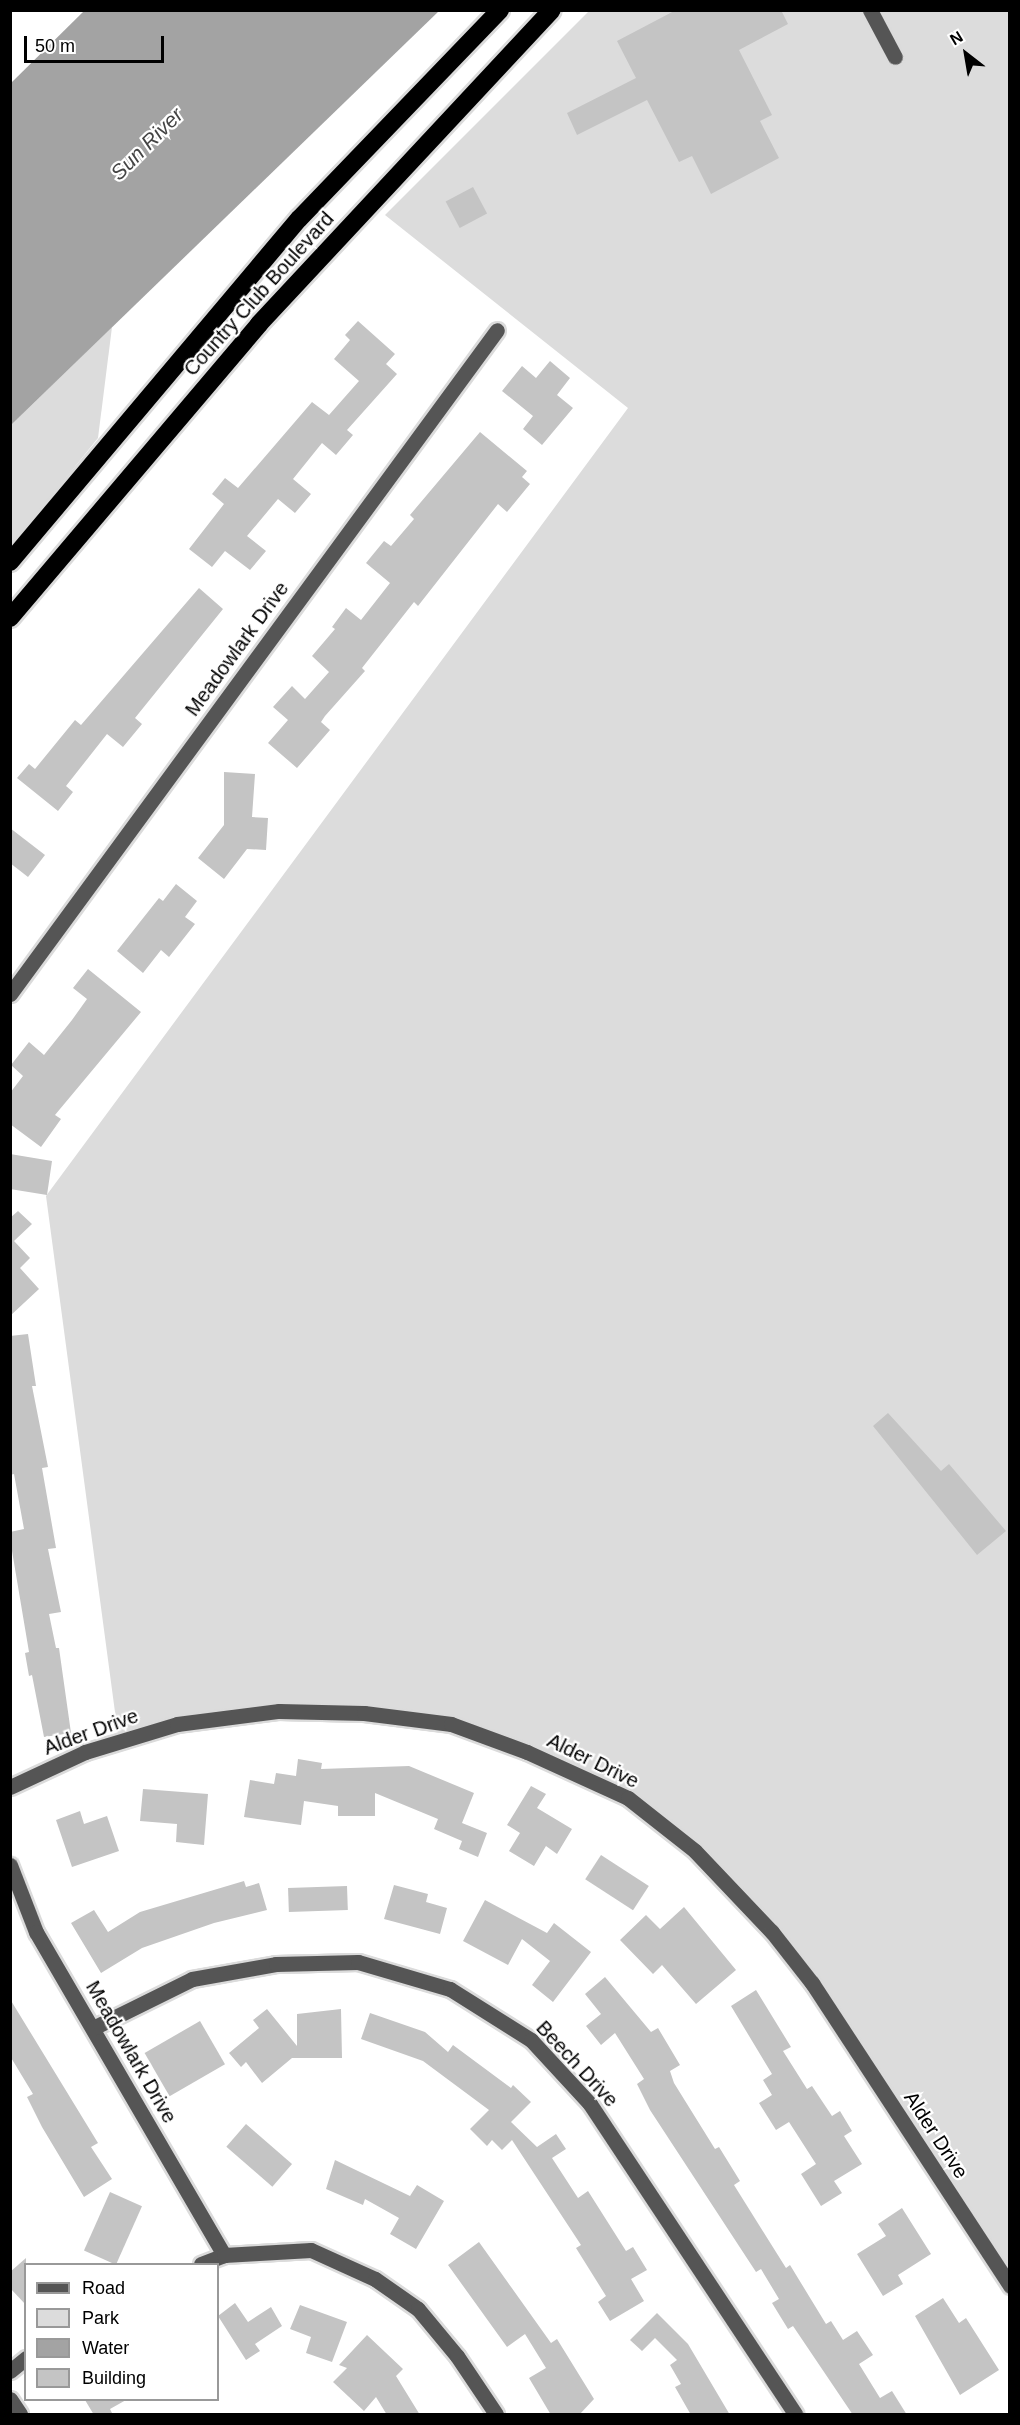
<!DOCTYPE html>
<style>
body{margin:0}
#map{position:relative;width:1020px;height:2425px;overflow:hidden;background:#fff;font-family:Arial,sans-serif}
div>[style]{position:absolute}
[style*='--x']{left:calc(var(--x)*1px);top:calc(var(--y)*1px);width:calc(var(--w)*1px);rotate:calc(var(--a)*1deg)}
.green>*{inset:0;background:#dcdcdc}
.water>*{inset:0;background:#a3a3a3}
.building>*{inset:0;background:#c4c4c4;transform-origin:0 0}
.roads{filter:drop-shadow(2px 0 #dbdbdb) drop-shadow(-2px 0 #dbdbdb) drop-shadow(0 2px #dbdbdb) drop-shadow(0 -2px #dbdbdb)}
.minor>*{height:15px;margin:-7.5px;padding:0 7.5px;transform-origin:7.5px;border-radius:7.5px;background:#555}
.highway>*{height:18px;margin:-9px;padding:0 9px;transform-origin:9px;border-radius:9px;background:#000}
span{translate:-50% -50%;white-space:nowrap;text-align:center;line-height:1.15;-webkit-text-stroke:4.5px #fff;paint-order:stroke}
.street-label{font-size:20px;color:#000}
.water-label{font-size:21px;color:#444;font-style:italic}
.frame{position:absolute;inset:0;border:12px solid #000;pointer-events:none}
.legend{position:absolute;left:24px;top:2263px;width:195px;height:138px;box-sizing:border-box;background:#fff;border:2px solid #999;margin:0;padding:8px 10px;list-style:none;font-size:18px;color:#000}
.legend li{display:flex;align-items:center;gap:12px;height:30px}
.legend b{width:30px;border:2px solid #999}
.north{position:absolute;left:936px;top:24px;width:60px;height:60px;-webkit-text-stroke:4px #fff;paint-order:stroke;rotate:329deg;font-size:16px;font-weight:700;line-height:24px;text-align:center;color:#000}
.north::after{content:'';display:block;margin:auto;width:21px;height:27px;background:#000;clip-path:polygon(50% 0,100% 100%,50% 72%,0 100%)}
.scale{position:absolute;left:24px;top:36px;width:140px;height:27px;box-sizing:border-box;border:3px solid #000;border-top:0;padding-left:8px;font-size:18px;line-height:21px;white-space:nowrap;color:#000;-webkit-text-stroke:4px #fff;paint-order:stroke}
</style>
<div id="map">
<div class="green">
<i style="clip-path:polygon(589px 11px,1009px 11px,1009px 2286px,772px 1932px,628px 1798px,451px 1724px,279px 1711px,119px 1742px,46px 1196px,628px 408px,385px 215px)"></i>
<i style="clip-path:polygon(112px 327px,98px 438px,11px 546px,11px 425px)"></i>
</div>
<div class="water">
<i style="clip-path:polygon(85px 10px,439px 11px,11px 425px,11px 83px)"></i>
</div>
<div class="building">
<i style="clip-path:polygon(676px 10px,781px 10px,788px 24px,739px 50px,772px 115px,760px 121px,779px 158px,711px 194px,692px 156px,679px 162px,647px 100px,577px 135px,567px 113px,636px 78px,617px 41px)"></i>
<i style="left:473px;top:187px;width:30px;height:31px;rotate:62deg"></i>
<i style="clip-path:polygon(358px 321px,395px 354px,386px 364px,397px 374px,347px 430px,353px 435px,336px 455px,322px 443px,293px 479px,311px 494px,295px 513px,278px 499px,247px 536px,266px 551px,250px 570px,225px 551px,212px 567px,189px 549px,224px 504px,212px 494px,225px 478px,238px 488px,312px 402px,329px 415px,359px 381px,334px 359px,350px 340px,345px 335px)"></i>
<i style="clip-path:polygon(550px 361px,570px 378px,557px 395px,573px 408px,542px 445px,523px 429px,533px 416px,502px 391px,522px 366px,536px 378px)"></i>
<i style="clip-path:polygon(480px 432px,527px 471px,522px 477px,530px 484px,507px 512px,498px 504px,418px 606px,414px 602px,362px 668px,365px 671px,325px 716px,321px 722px,330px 730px,297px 768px,268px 743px,288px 720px,273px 707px,292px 686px,305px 699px,329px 672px,312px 656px,335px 629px,332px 627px,346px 608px,361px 620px,390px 583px,366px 563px,384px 541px,391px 546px,414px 519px,410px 515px)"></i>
<i style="clip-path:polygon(199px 588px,223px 609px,135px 718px,142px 724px,123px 747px,107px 734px,66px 786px,73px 792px,58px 811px,17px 778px,29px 764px,35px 769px,75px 720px,81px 725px)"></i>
<i style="clip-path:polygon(224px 772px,255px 774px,252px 817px,268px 818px,266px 850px,247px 849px,224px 879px,198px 858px,224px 825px)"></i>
<i style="clip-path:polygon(10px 828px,45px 855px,28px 877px,10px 863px)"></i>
<i style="clip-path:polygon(176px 884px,197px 901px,185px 917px,195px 924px,169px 957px,161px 950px,143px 973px,117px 951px,159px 898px,163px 901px)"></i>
<i style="clip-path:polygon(88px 969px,141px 1012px,55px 1115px,61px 1119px,41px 1147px,10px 1124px,10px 1093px,23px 1076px,11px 1065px,29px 1042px,44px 1055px,72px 1020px,87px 999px,73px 988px)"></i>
<i style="clip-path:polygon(10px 1154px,52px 1161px,47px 1195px,10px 1189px)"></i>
<i style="clip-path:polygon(18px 1211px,32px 1224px,14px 1241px,30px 1258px,20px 1268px,39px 1289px,10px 1316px,10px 1218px)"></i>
<i style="clip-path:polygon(28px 1334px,36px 1386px,32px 1386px,48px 1467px,42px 1468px,56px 1548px,48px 1549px,61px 1612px,49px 1614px,56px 1648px,59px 1648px,71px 1733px,44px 1737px,32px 1675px,29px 1676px,25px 1653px,29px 1652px,10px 1539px,10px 1532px,24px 1529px,14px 1474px,10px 1475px,10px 1336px)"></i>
<i style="clip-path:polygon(888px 1413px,941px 1471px,949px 1464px,1006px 1531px,977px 1555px,873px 1426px)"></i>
<i style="clip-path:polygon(298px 1759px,322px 1763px,321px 1769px,409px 1766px,474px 1793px,462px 1823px,487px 1833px,478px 1857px,459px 1849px,462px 1841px,434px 1829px,438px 1819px,375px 1793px,375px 1816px,338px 1816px,338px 1806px,304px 1801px,301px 1825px,244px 1817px,250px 1780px,274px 1784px,276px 1773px,296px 1776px)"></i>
<i style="clip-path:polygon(531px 1786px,546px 1794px,537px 1808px,572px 1829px,557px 1854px,546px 1846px,534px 1866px,509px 1851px,520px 1833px,507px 1825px)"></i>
<i style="clip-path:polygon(143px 1789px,208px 1794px,204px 1845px,176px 1842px,177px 1824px,140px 1821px)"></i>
<i style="clip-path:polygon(80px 1811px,84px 1824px,107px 1816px,119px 1851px,72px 1867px,56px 1820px)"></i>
<i style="left:601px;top:1855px;width:57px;height:29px;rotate:33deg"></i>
<i style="clip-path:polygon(244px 1881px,246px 1887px,259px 1883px,267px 1910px,214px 1923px,142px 1948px,101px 1973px,71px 1923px,94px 1910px,108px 1932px,140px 1912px)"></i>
<i style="clip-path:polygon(394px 1885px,428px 1894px,426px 1902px,447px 1908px,440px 1934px,384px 1919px)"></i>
<i style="left:347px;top:1886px;width:24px;height:59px;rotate:88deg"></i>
<i style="clip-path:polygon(485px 1900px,547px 1933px,554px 1923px,591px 1952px,553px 2002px,532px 1985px,550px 1961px,522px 1939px,508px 1965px,463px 1941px)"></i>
<i style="clip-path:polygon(684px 1907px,736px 1970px,696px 2004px,662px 1965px,653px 1974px,620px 1940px,646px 1915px,660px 1929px)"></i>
<i style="clip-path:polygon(605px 1977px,651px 2032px,658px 2028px,680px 2065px,670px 2071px,674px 2083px,715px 2149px,719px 2147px,740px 2181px,734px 2185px,786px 2268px,790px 2265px,826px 2324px,831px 2321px,843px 2340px,857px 2331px,873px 2355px,859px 2364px,880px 2398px,892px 2391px,907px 2415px,853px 2415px,793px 2326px,788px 2329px,772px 2303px,779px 2299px,761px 2269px,756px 2272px,650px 2110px,637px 2084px,644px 2079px,615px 2033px,601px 2045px,586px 2026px,601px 2014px,585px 1994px)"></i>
<i style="clip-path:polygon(756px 1990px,791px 2047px,783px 2051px,807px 2089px,812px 2086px,832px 2116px,840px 2111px,852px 2131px,844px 2136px,862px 2164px,834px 2181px,842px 2193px,821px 2206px,801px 2174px,816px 2164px,789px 2122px,776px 2130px,759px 2103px,772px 2095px,763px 2080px,772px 2074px,731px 2006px)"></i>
<i style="clip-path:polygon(10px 1999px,98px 2143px,91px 2147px,112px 2179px,84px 2197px,42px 2127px,27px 2097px,33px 2094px,10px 2056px)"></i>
<i style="clip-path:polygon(267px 2009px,297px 2046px,297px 2014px,341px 2009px,342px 2058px,292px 2058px,262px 2083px,246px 2062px,241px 2067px,229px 2053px,259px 2028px,253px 2020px)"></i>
<i style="clip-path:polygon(370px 2013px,425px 2032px,448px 2052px,453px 2045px,511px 2088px,513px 2085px,531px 2102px,511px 2122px,537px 2147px,556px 2134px,566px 2149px,552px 2158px,578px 2198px,588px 2191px,626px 2251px,633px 2247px,647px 2270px,631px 2279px,644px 2301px,610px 2321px,598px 2302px,606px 2296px,576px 2248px,581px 2245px,512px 2140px,502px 2150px,492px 2140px,487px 2146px,470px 2129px,489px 2110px,423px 2061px,361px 2039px)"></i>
<i style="left:200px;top:2021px;width:50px;height:64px;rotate:60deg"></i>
<i style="left:246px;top:2124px;width:61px;height:30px;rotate:41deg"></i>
<i style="clip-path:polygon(335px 2160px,410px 2196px,417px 2185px,444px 2201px,416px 2249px,390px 2234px,399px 2218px,365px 2199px,363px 2205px,326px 2189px)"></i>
<i style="left:110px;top:2192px;width:35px;height:64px;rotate:24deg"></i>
<i style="clip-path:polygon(902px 2208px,931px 2254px,898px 2275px,903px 2284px,883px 2296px,857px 2254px,886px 2236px,878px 2224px)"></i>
<i style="clip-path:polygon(479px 2242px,551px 2343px,557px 2339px,594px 2399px,579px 2415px,551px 2415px,529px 2378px,546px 2368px,525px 2334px,507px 2347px,448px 2265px)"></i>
<i style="clip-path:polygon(26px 2258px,26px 2305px,10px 2288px,10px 2272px)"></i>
<i style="clip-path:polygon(943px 2298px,959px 2323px,966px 2318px,999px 2370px,960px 2395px,915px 2316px)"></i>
<i style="clip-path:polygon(235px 2303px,248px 2322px,271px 2307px,282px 2326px,255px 2344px,260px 2351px,246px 2360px,218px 2316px)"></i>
<i style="clip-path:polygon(300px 2305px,347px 2322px,332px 2362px,306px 2353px,311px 2337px,290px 2329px)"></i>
<i style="clip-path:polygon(657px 2313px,688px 2344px,730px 2415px,691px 2415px,675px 2387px,681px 2384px,670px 2365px,677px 2360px,655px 2338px,642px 2351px,630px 2340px)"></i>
<i style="clip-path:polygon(367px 2335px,403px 2369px,396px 2376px,420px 2415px,387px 2415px,376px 2397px,364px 2411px,333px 2382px,347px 2368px,339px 2365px)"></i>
<i style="clip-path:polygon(85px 2400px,126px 2400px,110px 2409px,113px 2415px,94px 2415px)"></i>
</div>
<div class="roads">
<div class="minor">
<i style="--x:870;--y:10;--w:53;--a:62"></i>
<i style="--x:10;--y:994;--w:823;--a:-53.74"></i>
<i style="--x:10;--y:1787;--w:83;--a:-25"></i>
<i style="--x:85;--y:1752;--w:96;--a:-16.9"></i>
<i style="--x:177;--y:1724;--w:103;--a:-7.3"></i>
<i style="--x:279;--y:1711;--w:85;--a:1.3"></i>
<i style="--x:364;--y:1713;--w:88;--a:7.2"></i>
<i style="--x:451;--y:1724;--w:81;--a:20.2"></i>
<i style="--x:527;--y:1752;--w:111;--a:24.5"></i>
<i style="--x:628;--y:1798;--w:85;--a:38.3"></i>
<i style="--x:695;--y:1851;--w:112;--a:46.5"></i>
<i style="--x:772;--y:1932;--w:65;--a:51.9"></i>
<i style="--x:812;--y:1983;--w:362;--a:56.8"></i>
<i style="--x:10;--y:1865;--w:72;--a:68.8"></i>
<i style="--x:36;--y:1932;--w:374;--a:59.8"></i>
<i style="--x:93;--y:2028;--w:110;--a:-26.3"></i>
<i style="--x:192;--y:1979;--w:85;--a:-10.1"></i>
<i style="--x:276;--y:1964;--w:82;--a:-1.4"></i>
<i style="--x:358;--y:1962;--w:96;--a:16.4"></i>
<i style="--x:450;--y:1989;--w:96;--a:32.2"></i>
<i style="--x:531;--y:2040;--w:87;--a:47.3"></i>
<i style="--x:590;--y:2104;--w:372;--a:56.5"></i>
<i style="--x:201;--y:2264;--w:25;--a:-21"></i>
<i style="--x:224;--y:2255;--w:87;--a:-3.3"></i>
<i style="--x:311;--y:2250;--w:70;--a:24.4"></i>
<i style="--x:375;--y:2279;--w:52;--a:34.9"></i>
<i style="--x:418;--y:2309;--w:61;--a:50.3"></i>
<i style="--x:457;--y:2356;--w:70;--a:56.1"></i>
<i style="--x:10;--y:2371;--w:21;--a:-39"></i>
<i style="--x:10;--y:2399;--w:18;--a:56"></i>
</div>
<div class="highway">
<i style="--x:10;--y:562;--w:449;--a:-49.9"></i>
<i style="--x:299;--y:219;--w:290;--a:-46.1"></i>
<i style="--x:10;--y:618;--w:385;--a:-49.7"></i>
<i style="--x:259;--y:324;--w:429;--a:-47"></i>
</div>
</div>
<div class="street-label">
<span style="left:259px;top:294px;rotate:-48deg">Country Club Boulevard</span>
<span style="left:237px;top:649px;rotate:-54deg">Meadowlark Drive</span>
<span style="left:91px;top:1732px;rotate:-20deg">Alder Drive</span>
<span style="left:593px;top:1761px;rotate:26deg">Alder Drive</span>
<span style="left:131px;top:2052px;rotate:60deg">Meadowlark Drive</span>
<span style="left:577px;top:2064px;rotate:47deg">Beech Drive</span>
<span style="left:936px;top:2135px;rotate:57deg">Alder Drive</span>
</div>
<div class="water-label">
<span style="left:147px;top:144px;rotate:-45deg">Sun River</span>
</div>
<div class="frame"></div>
<ul class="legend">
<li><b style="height:8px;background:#555"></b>Road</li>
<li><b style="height:16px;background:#dcdcdc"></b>Park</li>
<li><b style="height:16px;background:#a3a3a3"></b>Water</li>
<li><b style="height:16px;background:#c4c4c4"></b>Building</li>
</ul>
<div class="north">N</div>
<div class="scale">50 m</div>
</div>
